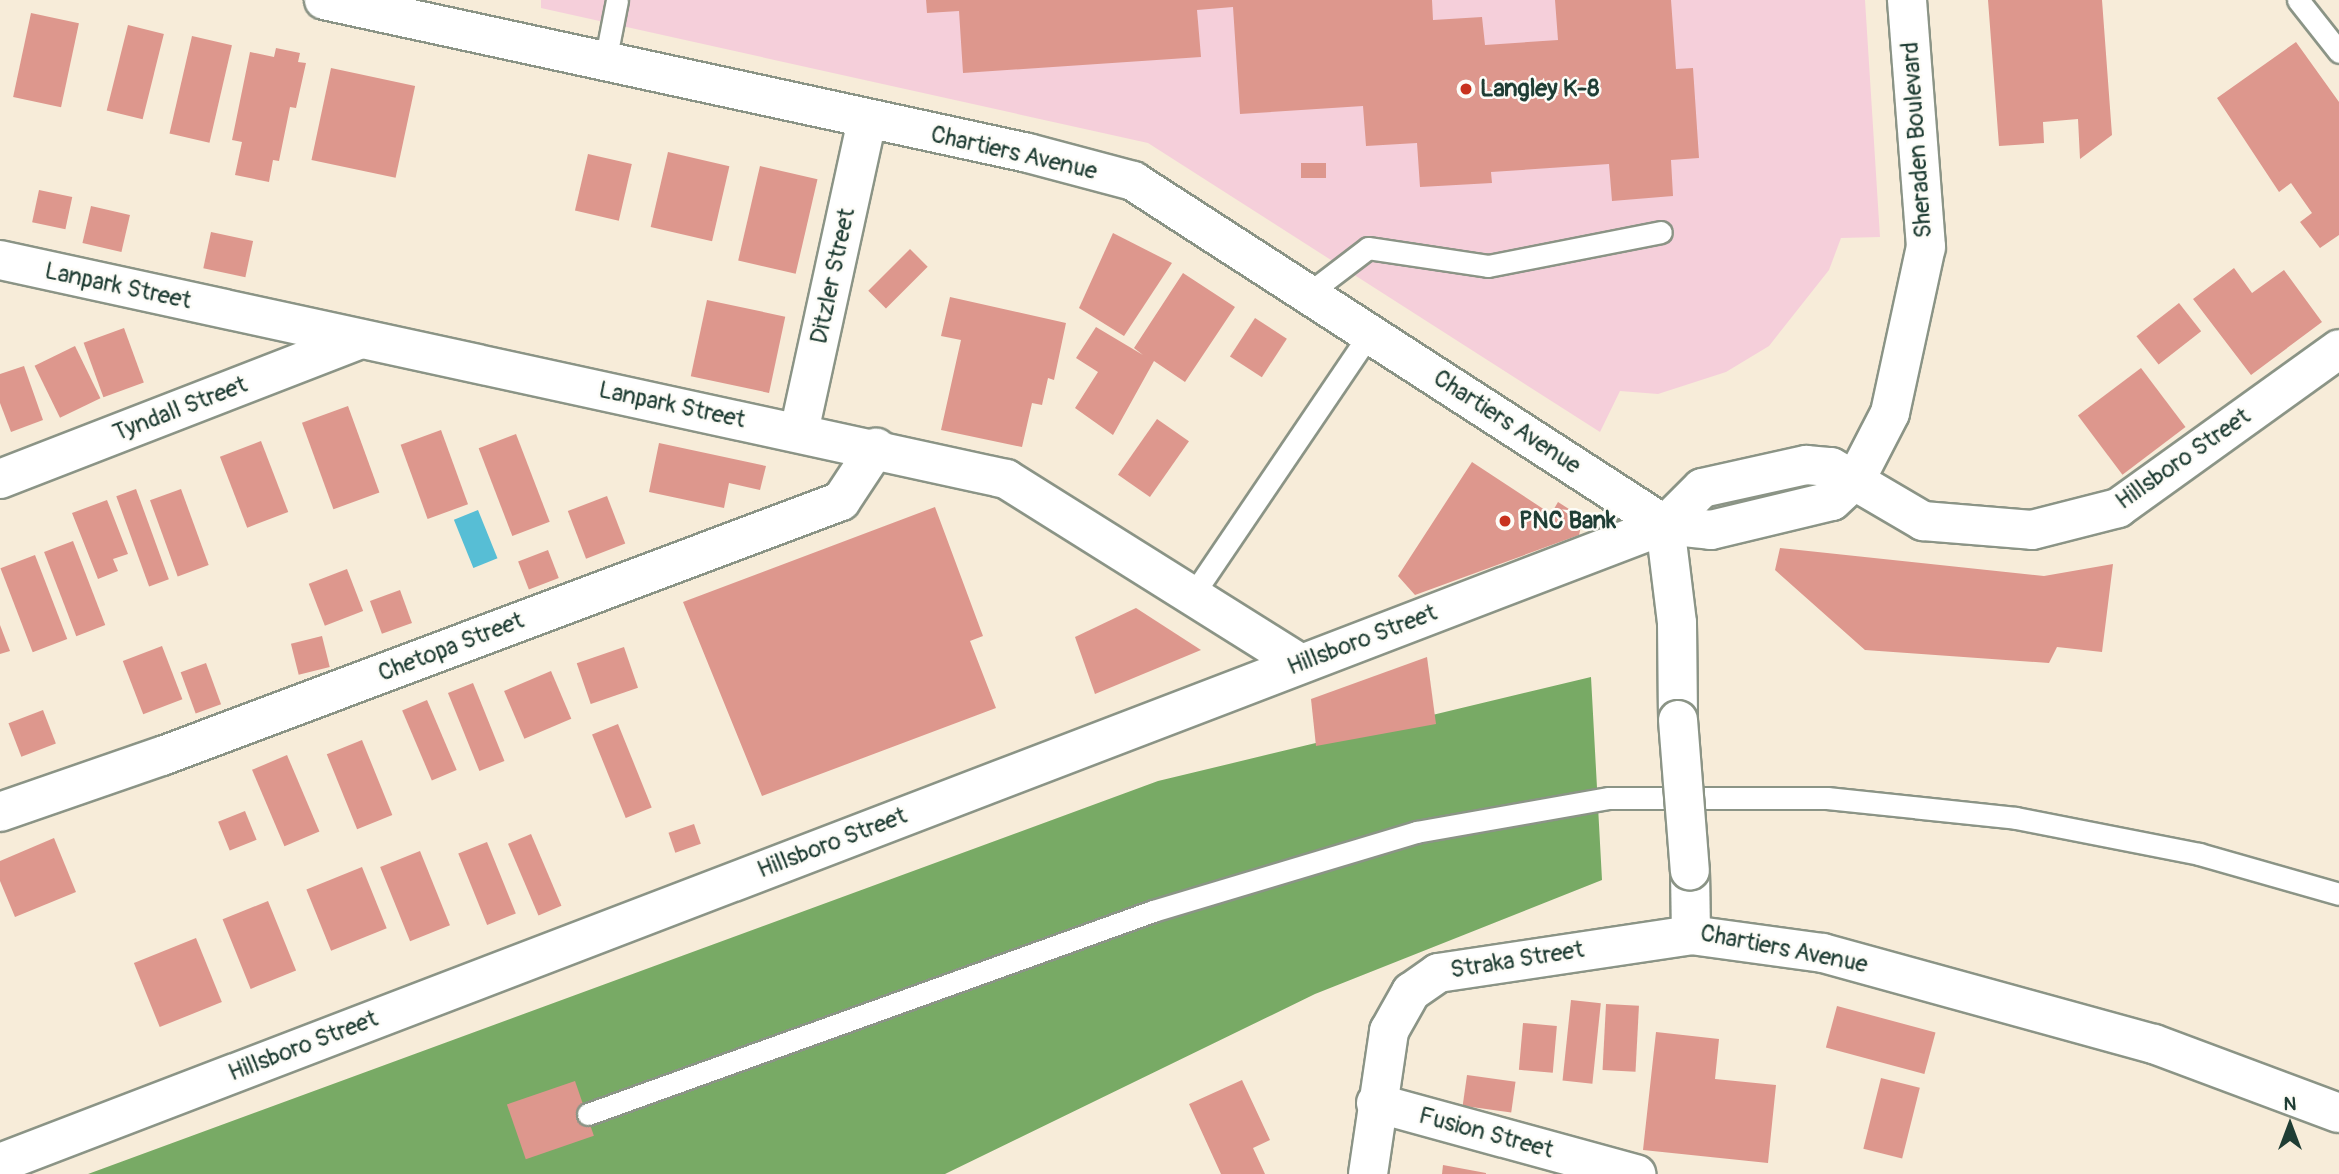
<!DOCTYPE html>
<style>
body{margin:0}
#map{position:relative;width:2339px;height:1174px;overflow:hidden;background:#f7ecd9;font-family:Pangolin,sans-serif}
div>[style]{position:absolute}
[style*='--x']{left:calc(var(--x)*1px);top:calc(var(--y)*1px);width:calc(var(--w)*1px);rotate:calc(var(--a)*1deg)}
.built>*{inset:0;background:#f5cfda}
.forest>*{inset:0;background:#78aa65}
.water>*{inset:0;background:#57bed5;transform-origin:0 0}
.building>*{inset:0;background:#dd978d;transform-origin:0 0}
.roads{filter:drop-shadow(2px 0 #8b9486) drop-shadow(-2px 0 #8b9486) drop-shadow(0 2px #8b9486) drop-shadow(0 -2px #8b9486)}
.service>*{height:21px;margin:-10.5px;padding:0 10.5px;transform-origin:10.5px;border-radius:10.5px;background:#fff}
.minor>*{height:38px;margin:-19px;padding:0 19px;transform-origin:19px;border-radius:19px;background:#fff}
.tertiary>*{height:38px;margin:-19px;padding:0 19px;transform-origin:19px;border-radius:19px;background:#fff}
.bridges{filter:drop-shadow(2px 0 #8b9486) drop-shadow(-2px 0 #8b9486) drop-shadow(0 2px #8b9486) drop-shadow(0 -2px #8b9486)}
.tertiary-bridge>*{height:38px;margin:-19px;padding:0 19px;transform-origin:19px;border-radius:19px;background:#fff}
.dots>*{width:19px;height:19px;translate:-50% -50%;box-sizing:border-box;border:4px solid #fdfcf7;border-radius:50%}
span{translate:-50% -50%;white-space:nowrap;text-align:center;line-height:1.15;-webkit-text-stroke:5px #fdfcf7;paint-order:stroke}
.poi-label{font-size:24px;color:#1f3d34;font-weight:700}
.left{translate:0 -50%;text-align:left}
.street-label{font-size:24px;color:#1f3d34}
.north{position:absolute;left:2255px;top:1090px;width:70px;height:70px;-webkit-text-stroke:5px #fdfcf7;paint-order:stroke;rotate:0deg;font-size:19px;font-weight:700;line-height:28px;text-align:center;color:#1f3d34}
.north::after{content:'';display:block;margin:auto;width:24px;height:32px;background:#1f3d34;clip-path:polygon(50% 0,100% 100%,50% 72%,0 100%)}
</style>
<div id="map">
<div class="built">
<i style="clip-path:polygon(541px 0,1865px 0,1880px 237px,1841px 238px,1829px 270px,1769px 346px,1726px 372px,1658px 394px,1620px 391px,1600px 432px,1148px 143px,541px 8px)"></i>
</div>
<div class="forest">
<i style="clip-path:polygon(1591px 677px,1602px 880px,1315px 994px,945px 1174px,88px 1174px,1158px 781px)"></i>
</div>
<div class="water">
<i style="left:478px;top:510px;width:52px;height:26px;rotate:68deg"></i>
</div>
<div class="building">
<i style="clip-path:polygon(926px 0,1432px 0,1433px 20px,1482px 17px,1485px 45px,1558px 40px,1555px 0,1671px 0,1676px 69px,1693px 68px,1699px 158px,1671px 160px,1673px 196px,1612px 201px,1609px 164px,1491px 172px,1492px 183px,1420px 187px,1417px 143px,1366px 146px,1363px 106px,1240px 114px,1233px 7px,1197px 10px,1201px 57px,963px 73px,959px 11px,927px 13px)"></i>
<i style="clip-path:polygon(1988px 0,2102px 0,2112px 135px,2080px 159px,2078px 119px,2043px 122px,2044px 143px,1999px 146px)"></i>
<i style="left:31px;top:13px;width:49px;height:86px;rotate:12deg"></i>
<i style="left:128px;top:25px;width:37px;height:88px;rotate:14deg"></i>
<i style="left:192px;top:36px;width:41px;height:100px;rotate:13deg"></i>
<i style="clip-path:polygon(2296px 42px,2339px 102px,2339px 235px,2320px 248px,2300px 222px,2312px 213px,2291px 183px,2279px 192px,2217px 98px)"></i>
<i style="clip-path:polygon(276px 48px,300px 53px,298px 62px,306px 63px,296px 108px,290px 107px,279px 161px,273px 160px,269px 182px,235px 175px,242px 142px,232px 140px,250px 52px,274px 57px)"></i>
<i style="left:331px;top:68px;width:86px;height:94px;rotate:12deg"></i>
<i style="left:668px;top:152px;width:63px;height:77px;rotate:13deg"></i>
<i style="left:588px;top:154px;width:45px;height:58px;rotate:13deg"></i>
<i style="left:1301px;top:163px;width:25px;height:15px"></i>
<i style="left:760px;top:166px;width:59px;height:97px;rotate:13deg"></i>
<i style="left:39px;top:190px;width:34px;height:33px;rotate:12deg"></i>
<i style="left:91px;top:206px;width:40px;height:38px;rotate:13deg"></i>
<i style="left:211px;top:232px;width:43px;height:37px;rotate:12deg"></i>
<i style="clip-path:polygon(1113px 233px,1172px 263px,1124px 336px,1079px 308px)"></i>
<i style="left:910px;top:249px;width:25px;height:59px;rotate:45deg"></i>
<i style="clip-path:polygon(2234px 268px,2252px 293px,2284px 270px,2322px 322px,2251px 375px,2193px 299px)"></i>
<i style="clip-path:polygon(1183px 273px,1235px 307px,1185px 382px,1154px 361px,1113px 435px,1075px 408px,1098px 372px,1076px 358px,1096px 327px,1143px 355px,1134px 348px)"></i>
<i style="clip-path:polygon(950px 297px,1066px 323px,1054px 380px,1048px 378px,1042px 405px,1032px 403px,1022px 447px,941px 430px,961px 340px,941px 336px)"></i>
<i style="left:707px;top:300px;width:80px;height:78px;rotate:12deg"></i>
<i style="left:2179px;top:303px;width:36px;height:54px;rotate:52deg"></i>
<i style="left:1255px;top:318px;width:38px;height:46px;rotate:33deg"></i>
<i style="left:124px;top:328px;width:58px;height:43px;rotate:70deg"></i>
<i style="left:75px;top:346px;width:58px;height:45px;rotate:64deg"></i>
<i style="clip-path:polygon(24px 366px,43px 420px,11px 432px,0 403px,0 374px)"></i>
<i style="left:2141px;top:368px;width:74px;height:79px;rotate:53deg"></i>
<i style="left:348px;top:406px;width:92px;height:49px;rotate:70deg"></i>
<i style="left:1157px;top:419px;width:39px;height:68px;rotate:35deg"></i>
<i style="left:441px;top:430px;width:79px;height:43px;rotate:70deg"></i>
<i style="left:516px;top:434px;width:94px;height:40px;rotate:69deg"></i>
<i style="left:261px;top:441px;width:76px;height:44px;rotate:69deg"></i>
<i style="clip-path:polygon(659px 443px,766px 466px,760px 490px,729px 483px,724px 508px,649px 492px)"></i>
<i style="clip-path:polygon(1472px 462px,1551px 514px,1558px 502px,1583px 518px,1579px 535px,1415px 595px,1398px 576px)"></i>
<i style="left:136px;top:489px;width:96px;height:21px;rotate:70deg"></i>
<i style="left:181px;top:489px;width:81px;height:33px;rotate:70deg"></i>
<i style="left:607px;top:496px;width:51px;height:42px;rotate:69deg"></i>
<i style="clip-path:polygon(107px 500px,128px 554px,113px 559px,118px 571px,98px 579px,72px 513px)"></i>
<i style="clip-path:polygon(935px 507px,983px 636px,970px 641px,996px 708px,762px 796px,683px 602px)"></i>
<i style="left:73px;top:541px;width:90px;height:31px;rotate:69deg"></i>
<i style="clip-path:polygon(1780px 548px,2044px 576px,2113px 564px,2102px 652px,2057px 647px,2049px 663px,1865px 650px,1775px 570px)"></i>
<i style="left:548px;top:550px;width:30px;height:32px;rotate:69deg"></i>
<i style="left:35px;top:555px;width:90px;height:37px;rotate:69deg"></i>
<i style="left:347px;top:569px;width:45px;height:41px;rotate:69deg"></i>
<i style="left:400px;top:590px;width:35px;height:32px;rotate:70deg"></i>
<i style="clip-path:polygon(1136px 608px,1201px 650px,1095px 694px,1075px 637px)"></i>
<i style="clip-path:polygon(0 625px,10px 651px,0 654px)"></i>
<i style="left:322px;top:636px;width:32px;height:32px;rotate:76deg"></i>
<i style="left:162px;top:646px;width:57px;height:42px;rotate:69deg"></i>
<i style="left:624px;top:647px;width:43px;height:50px;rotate:71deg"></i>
<i style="clip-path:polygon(1427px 657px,1436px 724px,1316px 746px,1311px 699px)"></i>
<i style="left:206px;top:663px;width:44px;height:27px;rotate:70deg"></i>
<i style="left:551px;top:671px;width:52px;height:51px;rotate:67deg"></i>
<i style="left:473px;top:683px;width:84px;height:27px;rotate:68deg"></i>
<i style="left:427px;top:700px;width:76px;height:27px;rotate:67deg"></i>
<i style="left:43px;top:710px;width:36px;height:37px;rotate:69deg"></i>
<i style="left:618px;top:724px;width:90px;height:28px;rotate:68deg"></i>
<i style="left:362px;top:740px;width:81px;height:38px;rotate:68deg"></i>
<i style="left:287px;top:755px;width:83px;height:38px;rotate:67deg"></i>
<i style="left:245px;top:811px;width:31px;height:29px;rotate:68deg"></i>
<i style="left:694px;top:824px;width:21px;height:27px;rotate:71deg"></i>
<i style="left:531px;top:834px;width:78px;height:25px;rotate:67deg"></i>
<i style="clip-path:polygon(54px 838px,76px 892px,15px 917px,0 881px,0 861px)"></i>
<i style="left:487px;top:842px;width:77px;height:31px;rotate:68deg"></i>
<i style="left:420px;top:851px;width:80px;height:43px;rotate:68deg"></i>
<i style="left:362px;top:867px;width:66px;height:60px;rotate:68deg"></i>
<i style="left:268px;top:901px;width:75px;height:49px;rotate:68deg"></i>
<i style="left:196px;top:938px;width:69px;height:67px;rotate:68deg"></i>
<i style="left:1571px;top:1000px;width:30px;height:81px;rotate:6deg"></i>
<i style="left:1606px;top:1004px;width:33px;height:66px;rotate:3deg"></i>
<i style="left:1837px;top:1006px;width:102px;height:43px;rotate:15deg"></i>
<i style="left:1523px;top:1023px;width:34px;height:47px;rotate:5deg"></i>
<i style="clip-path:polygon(1656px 1032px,1719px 1039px,1715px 1079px,1776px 1085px,1768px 1163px,1643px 1150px)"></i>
<i style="left:1467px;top:1075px;width:49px;height:31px;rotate:8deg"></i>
<i style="left:1881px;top:1078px;width:40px;height:73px;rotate:14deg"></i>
<i style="clip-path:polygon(1242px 1080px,1270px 1140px,1253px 1148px,1265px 1174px,1221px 1174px,1189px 1104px)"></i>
<i style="left:575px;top:1081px;width:58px;height:72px;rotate:71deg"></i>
<i style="clip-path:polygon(1443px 1165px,1486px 1173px,1486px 1174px,1442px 1174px)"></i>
</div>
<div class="roads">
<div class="service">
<i style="--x:2298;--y:0;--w:66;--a:51.7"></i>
<i style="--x:605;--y:62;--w:63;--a:-79"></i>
<i style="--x:1309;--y:293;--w:74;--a:-37.3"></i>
<i style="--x:1368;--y:248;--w:121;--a:8.5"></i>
<i style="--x:1488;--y:266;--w:176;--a:-11.1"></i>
<i style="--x:1192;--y:596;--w:318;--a:-55.9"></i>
<i style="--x:588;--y:1114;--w:600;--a:-19.76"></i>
<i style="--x:1153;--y:911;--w:275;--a:-16.7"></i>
<i style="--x:1416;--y:832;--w:196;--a:-10"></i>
<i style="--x:1609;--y:798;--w:218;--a:0"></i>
<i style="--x:1827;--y:798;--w:190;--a:6"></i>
<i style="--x:2016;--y:818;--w:187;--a:11.1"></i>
<i style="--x:2199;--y:854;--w:146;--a:15.9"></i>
</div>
<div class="minor">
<i style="--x:0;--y:260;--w:1030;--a:12.28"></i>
<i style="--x:1006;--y:479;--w:346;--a:32.1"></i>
<i style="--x:799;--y:432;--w:318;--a:-77.7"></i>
<i style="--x:0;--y:479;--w:387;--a:-21.2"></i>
<i style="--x:1665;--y:525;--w:46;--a:6.2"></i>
<i style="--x:1711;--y:530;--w:124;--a:-13.5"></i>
<i style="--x:1832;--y:501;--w:33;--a:-43"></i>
<i style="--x:1856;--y:479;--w:74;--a:-62.7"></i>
<i style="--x:1890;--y:413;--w:170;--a:-77.8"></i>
<i style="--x:1926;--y:247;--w:248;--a:-94.4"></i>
<i style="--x:0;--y:812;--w:171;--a:-19.1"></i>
<i style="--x:162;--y:756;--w:725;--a:-20.58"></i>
<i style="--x:841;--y:501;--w:64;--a:-56.6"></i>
<i style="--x:1376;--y:1103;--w:270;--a:15.3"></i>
<i style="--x:0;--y:1163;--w:1783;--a:-20.97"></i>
<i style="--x:1665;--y:525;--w:52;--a:-45"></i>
<i style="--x:1702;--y:488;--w:107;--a:-12.5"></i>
<i style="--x:1806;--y:465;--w:25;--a:5"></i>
<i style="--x:1831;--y:467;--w:107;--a:30.4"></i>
<i style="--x:1923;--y:521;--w:109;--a:4.7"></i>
<i style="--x:2032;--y:530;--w:89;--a:-14.3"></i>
<i style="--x:2118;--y:508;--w:272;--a:-35.7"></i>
</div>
<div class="tertiary">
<i style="--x:324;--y:0;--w:720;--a:12.26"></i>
<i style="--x:1028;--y:153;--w:109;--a:14.9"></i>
<i style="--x:1133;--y:181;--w:634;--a:32.89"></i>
<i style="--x:1665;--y:525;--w:99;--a:83"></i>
<i style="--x:1677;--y:623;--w:97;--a:89.4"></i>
<i style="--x:1690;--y:871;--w:64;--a:89.1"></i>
<i style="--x:1368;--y:1174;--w:145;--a:-81.6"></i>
<i style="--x:1389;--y:1031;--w:45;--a:-60.6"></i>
<i style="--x:1411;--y:992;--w:33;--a:-35"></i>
<i style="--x:1438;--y:973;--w:256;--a:-8.5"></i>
<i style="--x:1691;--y:935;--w:133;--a:7.8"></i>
<i style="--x:1823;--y:953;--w:343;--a:15.4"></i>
<i style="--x:2154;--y:1044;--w:197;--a:20.5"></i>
</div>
</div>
<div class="bridges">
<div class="tertiary-bridge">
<i style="--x:1678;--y:720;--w:151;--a:85.5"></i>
</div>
</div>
<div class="dots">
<i style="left:1466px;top:89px;background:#c8321e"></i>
<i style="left:1505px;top:521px;background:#c8321e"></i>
</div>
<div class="poi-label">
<span class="left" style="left:1480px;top:89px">Langley K-8</span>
<span class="left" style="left:1519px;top:521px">PNC Bank</span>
</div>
<div class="street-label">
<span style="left:1917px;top:140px;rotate:-94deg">Sheraden Boulevard</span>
<span style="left:1014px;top:153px;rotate:13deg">Chartiers Avenue</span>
<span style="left:833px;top:276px;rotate:-78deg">Ditzler Street</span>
<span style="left:118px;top:286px;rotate:12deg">Lanpark Street</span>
<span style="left:672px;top:405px;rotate:12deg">Lanpark Street</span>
<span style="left:180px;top:409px;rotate:-21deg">Tyndall Street</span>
<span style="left:1507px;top:422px;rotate:33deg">Chartiers Avenue</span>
<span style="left:2183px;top:459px;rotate:-35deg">Hillsboro Street</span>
<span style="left:1362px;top:640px;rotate:-21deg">Hillsboro Street</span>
<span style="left:451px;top:647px;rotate:-21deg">Chetopa Street</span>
<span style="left:832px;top:843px;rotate:-21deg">Hillsboro Street</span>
<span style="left:1784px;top:949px;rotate:11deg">Chartiers Avenue</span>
<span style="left:1517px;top:960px;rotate:-9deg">Straka Street</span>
<span style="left:303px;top:1046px;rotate:-21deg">Hillsboro Street</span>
<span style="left:1486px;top:1133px;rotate:15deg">Fusion Street</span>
</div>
<div class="north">N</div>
</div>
